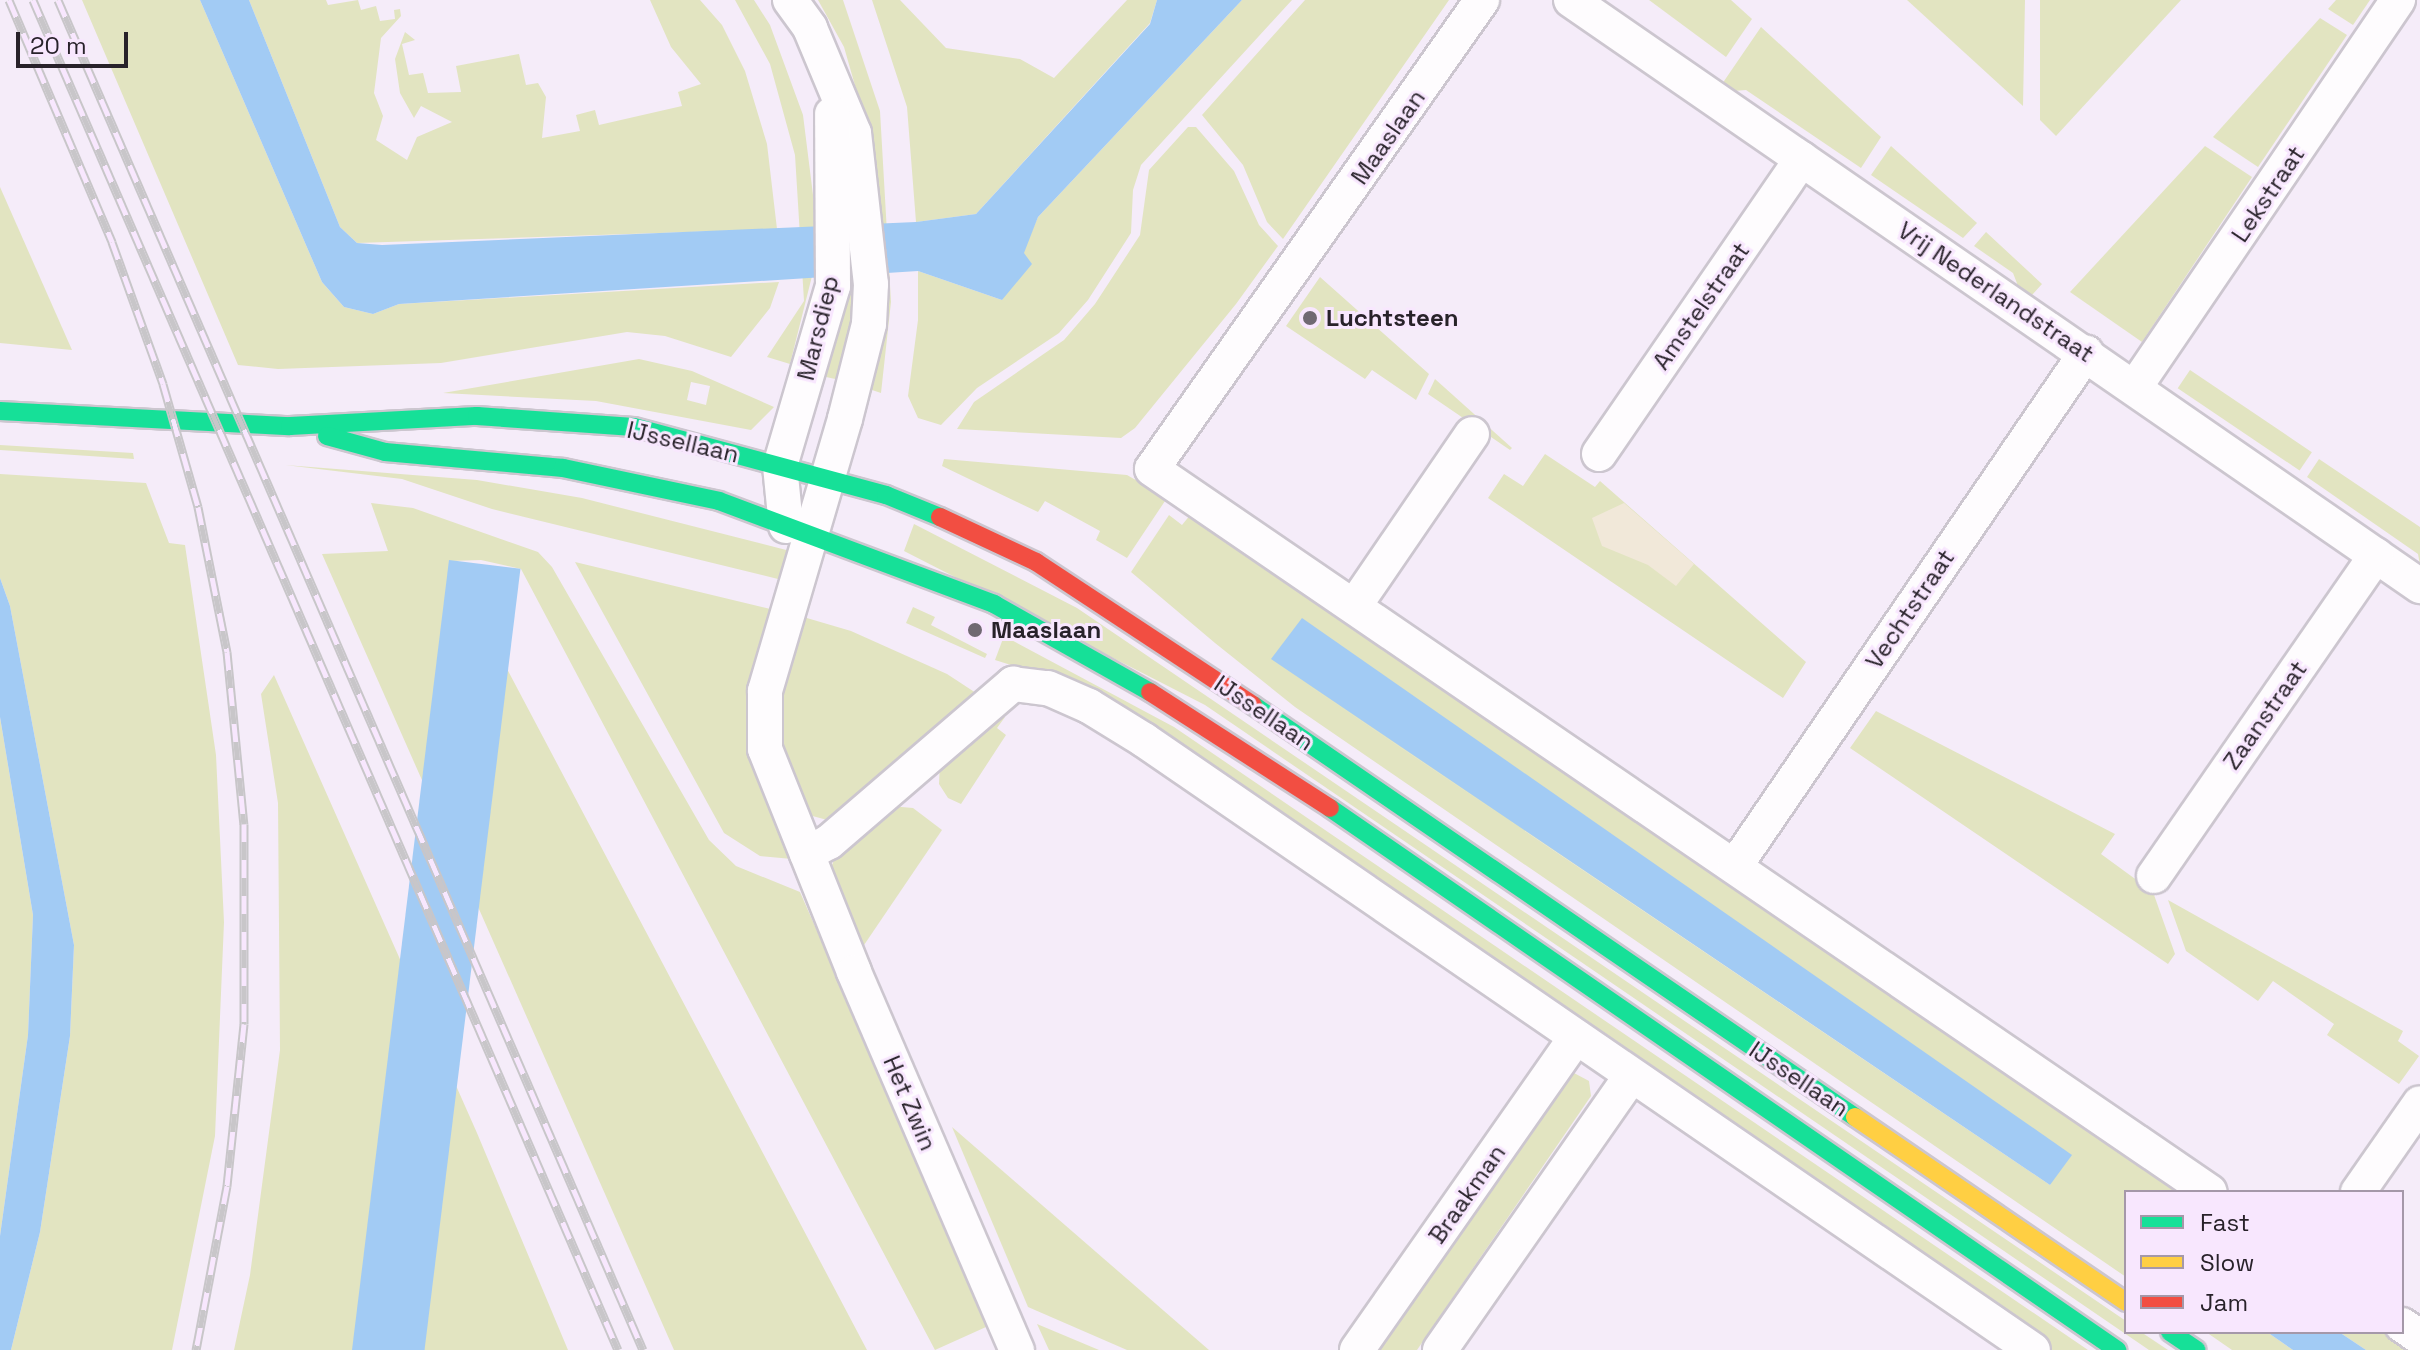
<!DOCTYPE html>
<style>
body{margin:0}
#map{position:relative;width:2420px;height:1350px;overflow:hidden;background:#f5ecf9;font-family:"Space Grotesk",sans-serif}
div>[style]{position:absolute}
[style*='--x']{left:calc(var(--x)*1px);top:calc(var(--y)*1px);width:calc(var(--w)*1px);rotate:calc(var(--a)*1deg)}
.green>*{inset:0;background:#e2e4c1;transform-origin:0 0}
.sand>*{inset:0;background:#f1e8d9}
.water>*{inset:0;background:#a2cbf4;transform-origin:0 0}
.roads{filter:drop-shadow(2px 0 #ccc6cf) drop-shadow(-2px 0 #ccc6cf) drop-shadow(0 2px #ccc6cf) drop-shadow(0 -2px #ccc6cf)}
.street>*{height:34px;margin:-17px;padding:0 17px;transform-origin:17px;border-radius:17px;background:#fefcfe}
.fast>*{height:18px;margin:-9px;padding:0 9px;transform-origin:9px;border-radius:9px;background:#16e098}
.slow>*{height:18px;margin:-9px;padding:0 9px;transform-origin:9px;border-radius:9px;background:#ffcf43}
.jam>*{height:18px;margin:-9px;padding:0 9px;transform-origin:9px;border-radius:9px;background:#f24e42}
.rail>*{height:9px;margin-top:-4.5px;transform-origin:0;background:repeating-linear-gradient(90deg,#f8e7fe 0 18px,#c8c6c9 0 36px);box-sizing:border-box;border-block:2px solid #c8c6c9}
.dots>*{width:22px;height:22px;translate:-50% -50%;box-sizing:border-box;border:4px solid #f8e7fe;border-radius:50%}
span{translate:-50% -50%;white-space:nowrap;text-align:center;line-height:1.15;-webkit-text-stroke:6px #f8e7fe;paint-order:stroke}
.street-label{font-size:24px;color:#28222a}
.poi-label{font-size:24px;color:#28222a;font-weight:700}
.left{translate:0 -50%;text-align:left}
.legend{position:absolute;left:2124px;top:1190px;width:280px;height:144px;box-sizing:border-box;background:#f8e7fe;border:2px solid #a598a9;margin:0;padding:10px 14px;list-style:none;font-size:24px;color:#28222a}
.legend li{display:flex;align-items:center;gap:16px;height:40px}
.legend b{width:40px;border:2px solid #a598a9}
.scale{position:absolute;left:16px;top:32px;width:112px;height:36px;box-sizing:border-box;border:4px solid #28222a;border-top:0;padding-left:10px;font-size:24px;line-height:28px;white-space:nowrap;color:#28222a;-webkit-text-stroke:6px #f8e7fe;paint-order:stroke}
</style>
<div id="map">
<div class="green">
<i style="clip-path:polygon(82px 0,200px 0,322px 282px,344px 307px,373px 314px,399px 304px,779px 282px,770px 308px,731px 357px,665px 336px,627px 332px,441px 363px,278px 369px,238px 365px)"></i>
<i style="clip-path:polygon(249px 0,326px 0,328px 5px,358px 0,361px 10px,376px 6px,380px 21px,395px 19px,394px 10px,400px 9px,401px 16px,381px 38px,374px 93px,383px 116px,376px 140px,407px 160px,417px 137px,452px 122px,421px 106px,414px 118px,400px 93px,395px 59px,405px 32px,415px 40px,402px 44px,409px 75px,423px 73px,428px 93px,461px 92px,456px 66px,519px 54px,526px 85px,538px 83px,546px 97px,542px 138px,580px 131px,576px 115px,595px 110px,599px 125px,682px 106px,678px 92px,701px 84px,671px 47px,650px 0,700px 0,722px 25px,745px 71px,767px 144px,777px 229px,357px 243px,340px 227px)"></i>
<i style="clip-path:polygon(735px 0,754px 0,770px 25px,803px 115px,816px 219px,815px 264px,790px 364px,767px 357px,804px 301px,795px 155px,770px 64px)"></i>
<i style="clip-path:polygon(818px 0,843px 0,880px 111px,891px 302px,881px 393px,863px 387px,862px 110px,844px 47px)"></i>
<i style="clip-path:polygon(872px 0,900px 0,946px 48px,1020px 59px,1054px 78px,1127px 0,1157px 0,1150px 23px,976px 214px,916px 222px,907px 107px)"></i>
<i style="clip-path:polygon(1242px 0,1292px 0,1141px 165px,1133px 190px,1131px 233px,1088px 300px,1059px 333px,977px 388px,941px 425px,918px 418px,908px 396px,918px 320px,918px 271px,1002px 300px,1038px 217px)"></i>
<i style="clip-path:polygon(1305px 0,1449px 0,1283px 239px,1267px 222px,1243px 165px,1202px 115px)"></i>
<i style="clip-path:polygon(1649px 0,1731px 0,1752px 19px,1726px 57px)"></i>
<i style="clip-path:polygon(1907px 0,2025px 0,2023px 106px)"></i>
<i style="clip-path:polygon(2040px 0,2181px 0,2056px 136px,2040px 120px)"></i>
<i style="clip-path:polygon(2336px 0,2370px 0,2353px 25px,2328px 9px)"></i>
<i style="clip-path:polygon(2320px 18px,2347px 35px,2258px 167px,2213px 137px)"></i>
<i style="clip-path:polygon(1761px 27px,1881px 137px,1861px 168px,1746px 90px,1733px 91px,1722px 84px)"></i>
<i style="clip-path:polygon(1188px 127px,1196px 127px,1234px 171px,1259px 225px,1278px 246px,1236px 304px,1135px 428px,1121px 438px,957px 429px,974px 402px,1064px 340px,1095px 304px,1140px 235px,1149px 170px)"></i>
<i style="clip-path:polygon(1891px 146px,1977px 223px,1963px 238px,1871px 175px)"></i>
<i style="clip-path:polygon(2205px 146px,2252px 177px,2142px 342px,2070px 292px)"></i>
<i style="clip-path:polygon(0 187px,72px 350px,0 343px)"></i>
<i style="clip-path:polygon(1986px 232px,2042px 284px,2031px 296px,2018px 286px,2013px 273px,1974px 246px)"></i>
<i style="clip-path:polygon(854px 269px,860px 288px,840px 380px,826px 377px)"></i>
<i style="clip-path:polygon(1320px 277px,1429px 374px,1416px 400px,1372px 370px,1365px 379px,1286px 326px)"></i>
<i style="clip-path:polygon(evenodd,639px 359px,692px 371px,774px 407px,751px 430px,596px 401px,443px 393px,639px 359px,691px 382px,710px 386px,706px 405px,687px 400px,691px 382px)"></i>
<i style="left:2190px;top:370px;width:147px;height:22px;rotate:34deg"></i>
<i style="clip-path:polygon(1435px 379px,1512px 448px,1510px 450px,1428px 394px)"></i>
<i style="clip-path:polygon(0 445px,133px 453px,134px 459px,0 450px)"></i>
<i style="clip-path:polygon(1545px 454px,1595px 487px,1600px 481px,1806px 662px,1783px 698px,1488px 498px,1504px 474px,1523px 486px)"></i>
<i style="clip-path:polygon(944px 459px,1127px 475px,1167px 498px,1127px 558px,1096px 540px,1100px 531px,1045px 501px,1038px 512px,942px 466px)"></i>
<i style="clip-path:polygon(2319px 459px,2420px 527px,2420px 565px,2418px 554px,2307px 477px)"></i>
<i style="clip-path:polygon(285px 465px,477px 480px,582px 498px,794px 552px,786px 581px,492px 509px,402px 479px)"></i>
<i style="clip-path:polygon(0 474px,146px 483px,169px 543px,185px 545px,216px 755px,224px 922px,215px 1136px,172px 1350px,11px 1350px,40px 1232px,70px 1036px,74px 945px,10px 606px,0 578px)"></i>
<i style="clip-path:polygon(371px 503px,413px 508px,538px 552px,552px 567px,709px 840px,736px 866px,800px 892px,987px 1319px,986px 1327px,935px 1350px,521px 569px,481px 560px,450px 561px,867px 1350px,674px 1350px,322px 554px,388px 551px)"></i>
<i style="clip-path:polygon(evenodd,1191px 514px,2182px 1192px,2126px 1192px,2126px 1277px,1295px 707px,1215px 643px,1131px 572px,1169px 515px,1182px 525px,1191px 514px,1271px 660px,2051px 1185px,2050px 1185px,1271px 660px)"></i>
<i style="clip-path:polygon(914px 524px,1077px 608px,2126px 1321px,2126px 1332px,2141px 1332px,2168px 1350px,2149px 1350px,1205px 705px,904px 551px)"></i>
<i style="clip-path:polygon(575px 562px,779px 611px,766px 656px,792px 859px,760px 856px,724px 833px)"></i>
<i style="clip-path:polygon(913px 607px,935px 617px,931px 625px,987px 654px,985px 658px,906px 623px)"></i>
<i style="clip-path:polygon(800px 616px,851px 631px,947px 674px,976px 693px,831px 821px,805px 814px,772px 733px)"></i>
<i style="clip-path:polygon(1004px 636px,1174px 727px,2088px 1350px,2052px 1350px,1090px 690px,995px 660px)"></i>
<i style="clip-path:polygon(274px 675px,477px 1133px,568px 1350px,234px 1350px,250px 1275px,280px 1050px,278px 803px,261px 694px)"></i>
<i style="clip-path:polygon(1876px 711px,2115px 834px,2101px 854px,2153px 892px,2175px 954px,2168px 964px,1850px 748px)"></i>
<i style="clip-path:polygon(998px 712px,1005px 717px,997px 728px,1006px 735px,961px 804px,948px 798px,939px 784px,940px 762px)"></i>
<i style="clip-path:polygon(0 717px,33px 915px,28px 1035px,0 1236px)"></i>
<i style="clip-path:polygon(890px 806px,913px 808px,942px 830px,862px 948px,831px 868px,835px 857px)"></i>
<i style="clip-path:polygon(2168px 900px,2403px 1031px,2398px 1041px,2419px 1056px,2399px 1084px,2327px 1035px,2334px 1024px,2273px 981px,2258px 1001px,2186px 951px)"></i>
<i style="clip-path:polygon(1574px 1073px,1589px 1081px,1591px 1096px,1417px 1350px,1376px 1350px)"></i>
<i style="clip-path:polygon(952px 1127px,1209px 1350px,1127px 1350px,1028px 1307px)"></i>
<i style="clip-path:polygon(1037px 1324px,1099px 1350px,1049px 1350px)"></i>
<i style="clip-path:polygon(2206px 1332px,2267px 1332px,2293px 1350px,2232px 1350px)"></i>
<i style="clip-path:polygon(2339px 1332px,2386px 1332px,2412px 1350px,2366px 1350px)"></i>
</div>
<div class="sand">
<i style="clip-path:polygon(1624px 503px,1694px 564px,1676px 586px,1648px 565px,1602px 546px,1592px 518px)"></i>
</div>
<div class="water">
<i style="clip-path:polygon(200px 0,249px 0,340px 227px,357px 243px,382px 245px,916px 222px,976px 214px,1150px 24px,1157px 0,1242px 0,1038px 217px,1024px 253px,1032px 264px,1002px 300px,918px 271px,399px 304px,373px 314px,344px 307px,322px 282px)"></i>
<i style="left:449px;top:560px;width:72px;height:894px;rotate:7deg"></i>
<i style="clip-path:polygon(0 578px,10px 606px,74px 945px,70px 1036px,40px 1232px,11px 1350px,0 1350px,0 1236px,28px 1035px,33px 915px,0 717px)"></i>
<i style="clip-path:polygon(1302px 618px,2072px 1155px,2050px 1185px,1271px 659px)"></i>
<i style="clip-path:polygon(2267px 1332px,2339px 1332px,2366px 1350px,2293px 1350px)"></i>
</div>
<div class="roads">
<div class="street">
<i style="--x:790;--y:0;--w:34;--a:54"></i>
<i style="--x:810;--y:28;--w:114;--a:67.3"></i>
<i style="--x:854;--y:133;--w:152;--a:83.6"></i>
<i style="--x:871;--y:284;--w:40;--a:92.9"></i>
<i style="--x:869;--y:324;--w:98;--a:104.2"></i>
<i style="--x:845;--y:419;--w:284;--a:106.4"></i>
<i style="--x:765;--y:691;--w:58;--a:90"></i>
<i style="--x:765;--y:749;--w:240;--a:68.2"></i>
<i style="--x:854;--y:972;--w:412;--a:66.7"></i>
<i style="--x:1482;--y:0;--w:573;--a:125.13"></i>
<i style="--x:1152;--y:469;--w:1281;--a:34.35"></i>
<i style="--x:1571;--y:0;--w:1032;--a:34.61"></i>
<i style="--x:2135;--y:387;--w:468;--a:-55.8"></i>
<i style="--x:1599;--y:454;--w:358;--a:-55.5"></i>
<i style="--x:786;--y:526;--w:60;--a:-95.7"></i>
<i style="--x:780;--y:466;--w:188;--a:-73.6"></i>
<i style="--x:833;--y:286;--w:172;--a:-90.3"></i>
<i style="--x:1355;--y:605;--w:207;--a:-55.6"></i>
<i style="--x:807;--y:854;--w:25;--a:-29"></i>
<i style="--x:829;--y:842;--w:243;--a:-40.7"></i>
<i style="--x:1013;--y:684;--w:35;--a:7"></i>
<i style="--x:1048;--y:688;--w:45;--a:23.7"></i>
<i style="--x:1089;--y:706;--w:65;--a:31.7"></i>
<i style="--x:1144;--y:740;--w:1078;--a:34.46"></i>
<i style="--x:1735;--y:866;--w:622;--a:-55.62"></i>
<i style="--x:2154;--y:876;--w:390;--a:-55.3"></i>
<i style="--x:2358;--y:1192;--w:108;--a:-55.1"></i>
<i style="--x:2402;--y:1325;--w:22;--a:34"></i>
<i style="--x:1357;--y:1350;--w:382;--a:-55"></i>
<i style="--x:1440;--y:1350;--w:334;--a:-55.1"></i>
</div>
<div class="fast">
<i style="--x:0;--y:411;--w:290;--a:3"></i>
<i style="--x:290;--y:426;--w:187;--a:-3.1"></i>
<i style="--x:477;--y:416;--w:157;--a:4"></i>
<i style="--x:634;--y:427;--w:261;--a:15.1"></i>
<i style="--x:886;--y:495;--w:58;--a:22.2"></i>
<i style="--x:327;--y:436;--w:60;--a:15.4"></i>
<i style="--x:385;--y:452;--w:179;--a:5.1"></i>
<i style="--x:563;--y:468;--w:159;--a:11.9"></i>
<i style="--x:719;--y:501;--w:294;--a:20.5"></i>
<i style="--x:994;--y:604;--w:179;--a:29.4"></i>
<i style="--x:1253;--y:705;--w:729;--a:34.39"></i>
<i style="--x:1330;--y:808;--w:956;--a:34.55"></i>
<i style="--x:2170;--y:1332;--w:32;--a:34"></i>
</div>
<div class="slow">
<i style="--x:1855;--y:1117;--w:328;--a:34.3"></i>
</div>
<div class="jam">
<i style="--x:940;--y:517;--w:106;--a:25.1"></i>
<i style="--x:1036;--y:562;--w:260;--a:33.4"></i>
<i style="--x:1150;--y:692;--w:214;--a:32.8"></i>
</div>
</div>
<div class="rail">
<i style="--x:9;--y:0;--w:263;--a:66.9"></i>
<i style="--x:112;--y:242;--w:151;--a:70.2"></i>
<i style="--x:163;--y:384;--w:128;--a:74.1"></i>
<i style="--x:198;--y:507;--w:148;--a:78.7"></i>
<i style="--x:227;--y:652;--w:173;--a:84.4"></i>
<i style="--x:244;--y:824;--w:200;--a:90"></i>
<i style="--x:244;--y:1024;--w:163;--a:96"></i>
<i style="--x:227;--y:1186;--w:167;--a:100.7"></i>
<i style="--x:33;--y:0;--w:1471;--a:66.57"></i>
<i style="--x:58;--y:0;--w:1471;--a:66.57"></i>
</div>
<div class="dots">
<i style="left:1310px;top:318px;background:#706972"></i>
<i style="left:975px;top:630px;background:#706972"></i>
</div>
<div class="street-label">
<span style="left:1388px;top:137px;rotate:-55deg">Maaslaan</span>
<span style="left:2268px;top:194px;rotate:-56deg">Lekstraat</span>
<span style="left:1996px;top:292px;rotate:34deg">Vrij Nederlandstraat</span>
<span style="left:1701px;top:306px;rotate:-55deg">Amstelstraat</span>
<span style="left:818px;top:328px;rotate:-76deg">Marsdiep</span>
<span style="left:683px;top:442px;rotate:13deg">IJssellaan</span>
<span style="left:1910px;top:609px;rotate:-56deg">Vechtstraat</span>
<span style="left:1264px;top:713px;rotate:34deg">IJssellaan</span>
<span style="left:2265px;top:715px;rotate:-55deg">Zaanstraat</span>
<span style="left:1799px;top:1079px;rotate:34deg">IJssellaan</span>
<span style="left:910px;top:1103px;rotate:67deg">Het Zwin</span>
<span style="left:1467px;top:1194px;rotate:-55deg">Braakman</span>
</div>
<div class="poi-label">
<span class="left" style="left:1326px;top:318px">Luchtsteen</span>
<span class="left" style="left:991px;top:630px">Maaslaan</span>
</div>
<ul class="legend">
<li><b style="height:10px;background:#16e098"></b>Fast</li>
<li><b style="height:10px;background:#ffcf43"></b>Slow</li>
<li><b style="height:10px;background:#f24e42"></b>Jam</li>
</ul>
<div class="scale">20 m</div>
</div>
